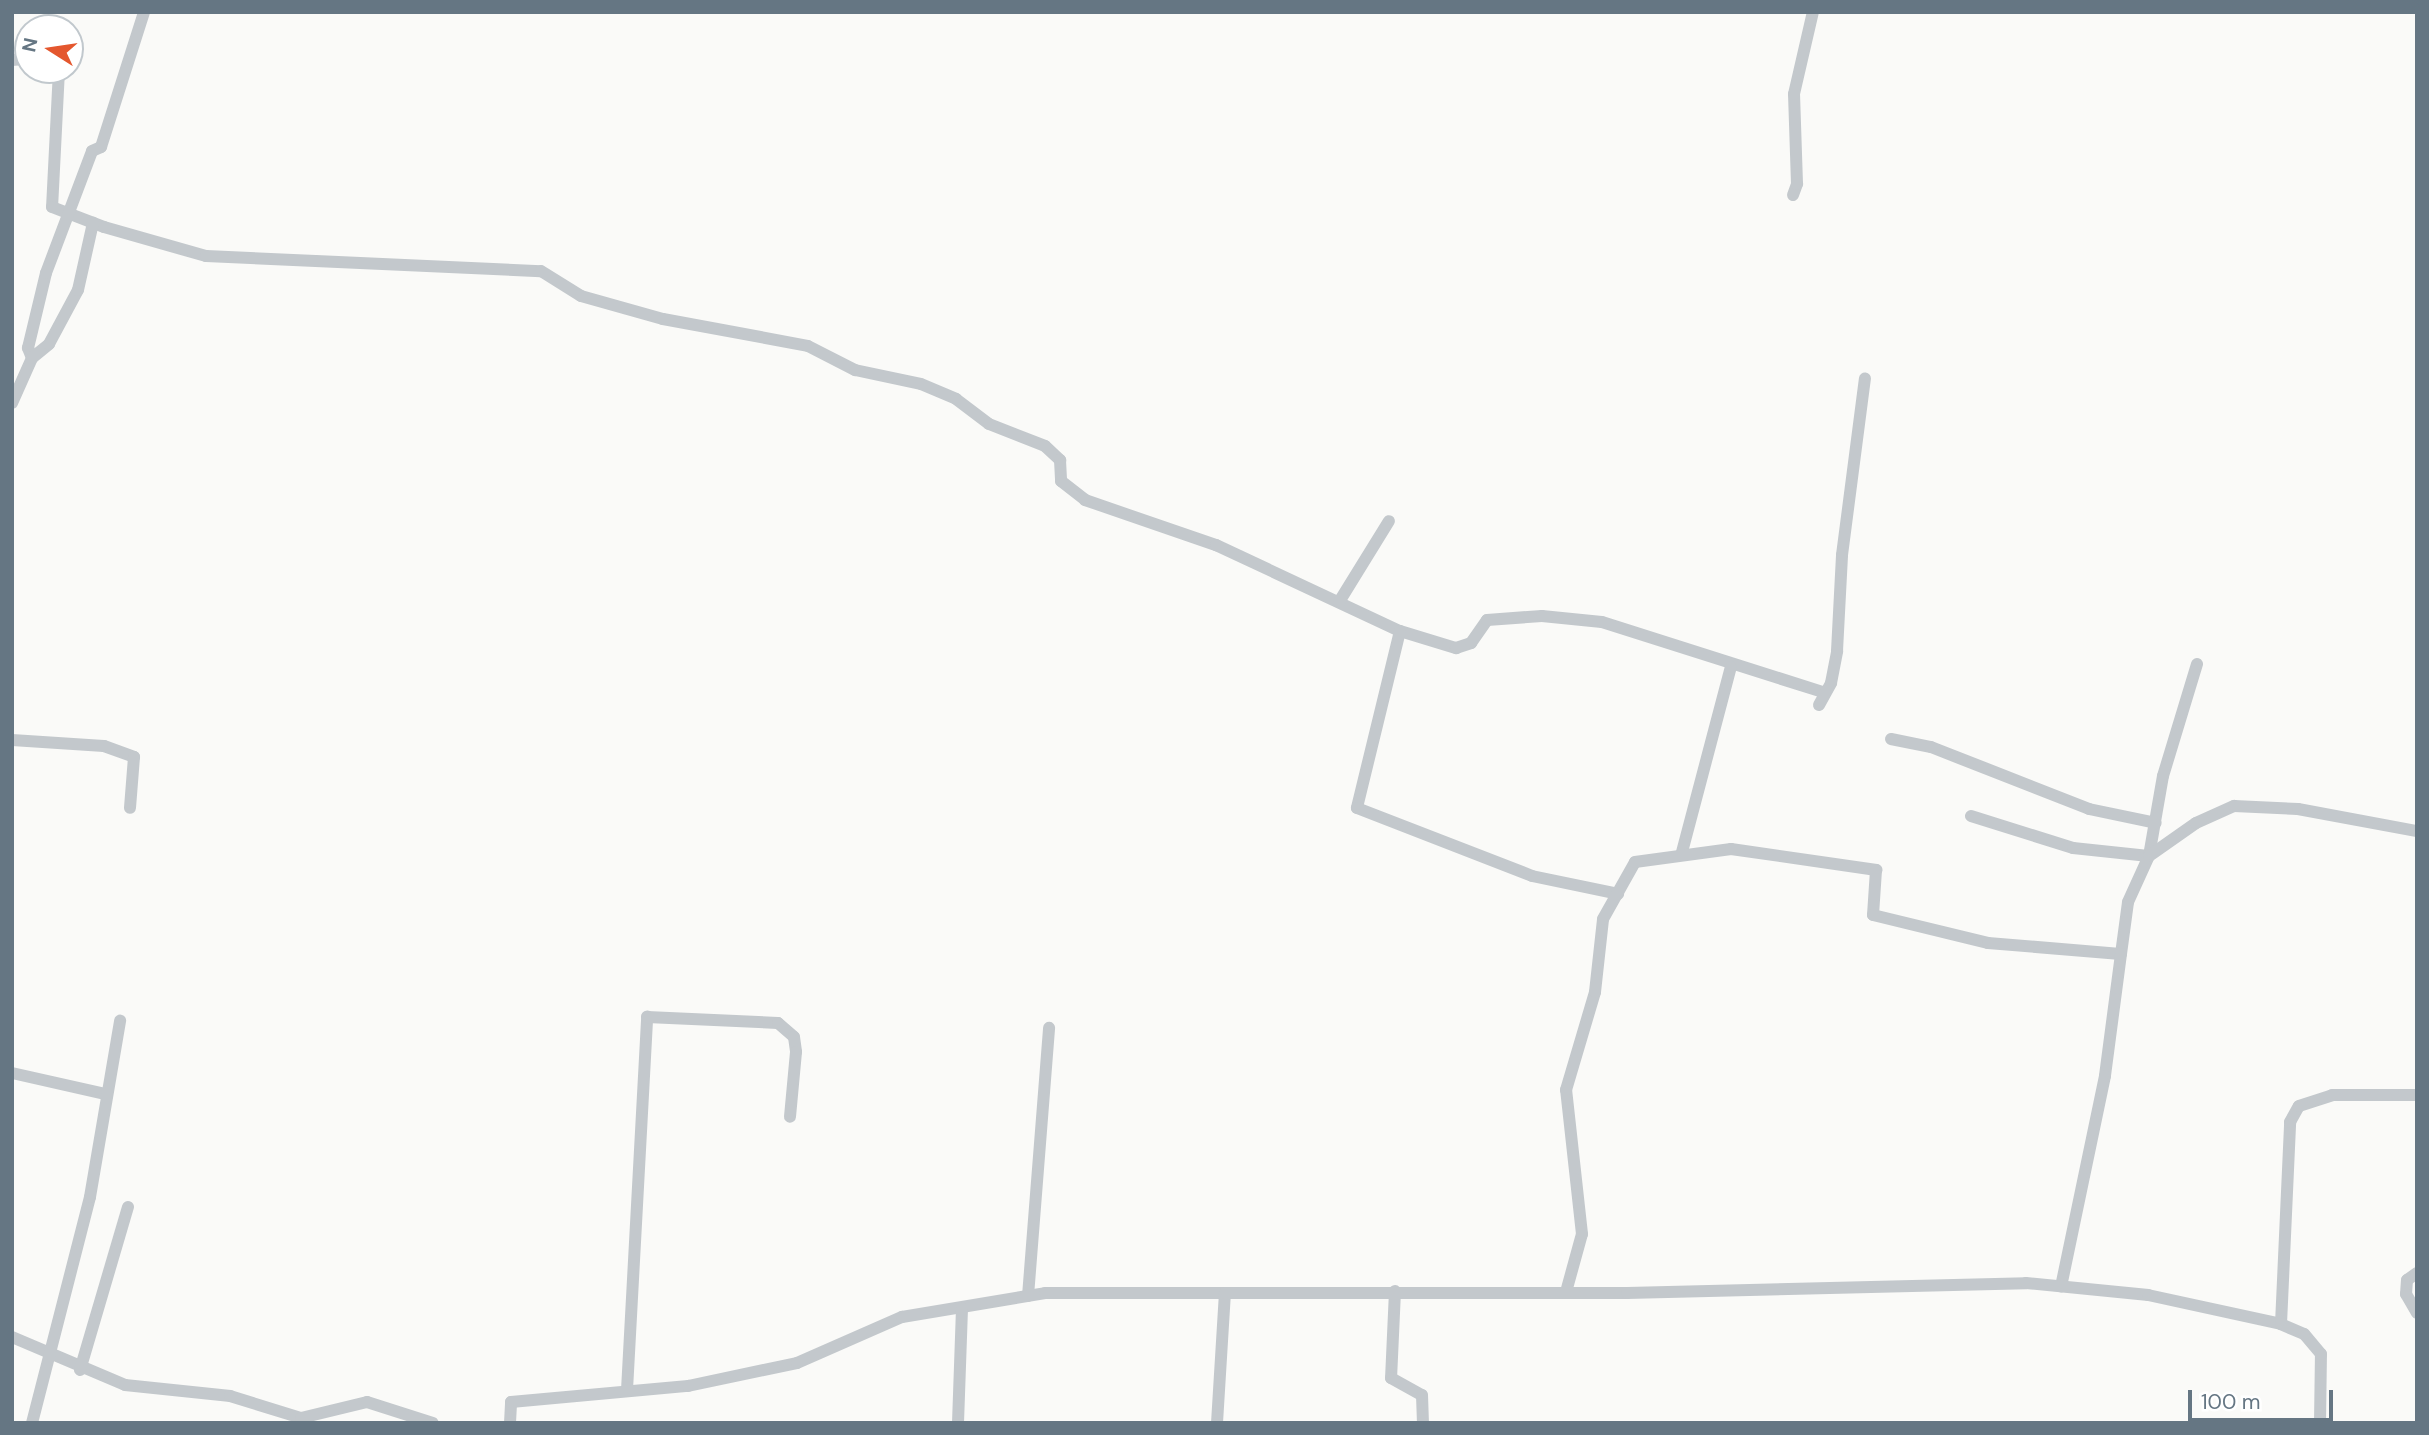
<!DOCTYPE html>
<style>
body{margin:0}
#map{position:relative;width:2429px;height:1435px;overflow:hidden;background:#fafaf8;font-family:"DM Sans",sans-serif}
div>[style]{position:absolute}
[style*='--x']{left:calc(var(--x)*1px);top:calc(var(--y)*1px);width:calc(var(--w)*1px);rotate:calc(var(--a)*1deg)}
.minor>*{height:12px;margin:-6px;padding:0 6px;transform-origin:6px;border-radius:6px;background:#c3c8cc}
span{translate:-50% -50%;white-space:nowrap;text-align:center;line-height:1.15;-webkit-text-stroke:7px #fff;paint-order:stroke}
.frame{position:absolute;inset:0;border:14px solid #657683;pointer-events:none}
.north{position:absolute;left:14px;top:14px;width:70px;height:70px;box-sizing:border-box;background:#fff;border:2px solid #c1c8cd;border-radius:50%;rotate:282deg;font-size:19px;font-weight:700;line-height:28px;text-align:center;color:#657683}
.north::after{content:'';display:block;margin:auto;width:24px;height:32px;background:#e4572e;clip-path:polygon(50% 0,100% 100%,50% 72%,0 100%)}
.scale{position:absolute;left:2188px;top:1390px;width:145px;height:32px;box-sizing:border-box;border:4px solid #657683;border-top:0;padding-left:9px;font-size:21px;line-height:24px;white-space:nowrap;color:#657683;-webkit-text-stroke:5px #fff;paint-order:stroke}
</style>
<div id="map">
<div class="minor">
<i style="--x:12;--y:60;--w:16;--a:-4"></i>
<i style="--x:59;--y:70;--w:137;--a:92.9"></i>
<i style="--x:52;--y:207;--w:56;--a:21"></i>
<i style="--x:104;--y:227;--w:106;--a:15.9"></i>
<i style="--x:206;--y:256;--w:335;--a:2.6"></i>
<i style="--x:541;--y:271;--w:47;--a:32"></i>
<i style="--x:581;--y:296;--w:85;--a:15.7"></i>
<i style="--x:663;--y:319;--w:147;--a:10.5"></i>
<i style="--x:808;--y:346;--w:53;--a:27.1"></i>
<i style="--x:855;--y:370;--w:67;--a:12"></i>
<i style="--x:921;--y:384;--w:38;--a:23"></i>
<i style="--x:956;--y:399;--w:41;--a:37.1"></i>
<i style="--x:989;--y:424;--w:60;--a:21.4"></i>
<i style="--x:1045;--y:446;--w:21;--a:43"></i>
<i style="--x:1060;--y:460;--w:21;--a:87"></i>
<i style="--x:1061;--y:481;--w:31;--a:38"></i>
<i style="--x:1085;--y:500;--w:139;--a:19"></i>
<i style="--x:1216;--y:545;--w:203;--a:25.1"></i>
<i style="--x:1400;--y:631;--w:59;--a:16.9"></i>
<i style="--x:1456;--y:648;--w:16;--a:-18"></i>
<i style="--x:1471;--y:643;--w:28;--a:-55"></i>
<i style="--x:1487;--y:620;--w:55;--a:-4.2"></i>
<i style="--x:1542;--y:616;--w:60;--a:5.7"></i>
<i style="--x:1602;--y:622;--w:232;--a:17.6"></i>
<i style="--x:1793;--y:195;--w:12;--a:-70"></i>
<i style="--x:1797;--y:184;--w:90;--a:-91.9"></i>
<i style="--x:1794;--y:94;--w:84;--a:-77"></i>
<i style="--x:32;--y:358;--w:11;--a:-112"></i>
<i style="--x:28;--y:348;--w:77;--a:-76.5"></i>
<i style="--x:46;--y:273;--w:130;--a:-69.3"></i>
<i style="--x:92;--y:151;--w:10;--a:-24"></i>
<i style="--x:101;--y:147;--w:142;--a:-72.3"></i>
<i style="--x:12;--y:403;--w:49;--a:-66"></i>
<i style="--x:32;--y:358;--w:22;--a:-39"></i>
<i style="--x:49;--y:344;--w:61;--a:-61.8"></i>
<i style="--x:78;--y:290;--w:69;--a:-77.4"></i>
<i style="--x:1339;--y:602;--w:95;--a:-58.3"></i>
<i style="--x:1400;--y:631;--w:182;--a:103.7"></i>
<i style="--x:1357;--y:808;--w:188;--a:21.2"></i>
<i style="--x:1532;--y:876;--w:88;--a:11.8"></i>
<i style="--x:1819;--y:705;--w:25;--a:-61"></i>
<i style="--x:1831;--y:683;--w:33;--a:-79"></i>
<i style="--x:1837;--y:651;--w:96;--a:-87"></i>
<i style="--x:1842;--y:555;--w:178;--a:-82.6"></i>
<i style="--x:1891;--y:739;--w:41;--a:11.3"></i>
<i style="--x:1931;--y:747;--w:170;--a:21.4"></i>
<i style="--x:2089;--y:809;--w:68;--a:11.8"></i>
<i style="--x:12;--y:740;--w:92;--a:3.7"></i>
<i style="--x:104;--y:746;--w:32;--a:20"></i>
<i style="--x:134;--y:757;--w:51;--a:94.5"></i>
<i style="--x:1971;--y:816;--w:107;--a:17.4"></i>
<i style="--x:2073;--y:848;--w:76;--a:6"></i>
<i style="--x:2149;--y:856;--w:81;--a:-80.1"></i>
<i style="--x:2163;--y:776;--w:117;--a:-73.1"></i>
<i style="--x:1682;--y:852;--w:191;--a:-75.2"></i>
<i style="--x:2121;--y:954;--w:52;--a:-82.3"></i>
<i style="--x:2128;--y:902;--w:51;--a:-65.5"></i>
<i style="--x:2149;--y:856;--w:57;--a:-35.1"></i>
<i style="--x:2196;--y:823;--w:42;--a:-24.1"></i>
<i style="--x:2234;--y:806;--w:64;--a:2.7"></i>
<i style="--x:2298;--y:809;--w:121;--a:10.5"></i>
<i style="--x:12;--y:1073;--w:95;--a:12.7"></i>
<i style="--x:2417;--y:1273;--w:12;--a:145"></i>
<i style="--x:2407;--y:1280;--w:14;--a:94"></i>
<i style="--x:2406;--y:1294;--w:22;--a:60"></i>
<i style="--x:1395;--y:1291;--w:87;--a:92.6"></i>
<i style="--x:1391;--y:1378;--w:35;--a:29"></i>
<i style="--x:1422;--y:1395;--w:28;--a:88"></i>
<i style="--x:1566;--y:1292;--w:60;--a:-74.6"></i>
<i style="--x:1582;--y:1234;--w:145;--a:-96.3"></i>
<i style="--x:1566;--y:1090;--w:102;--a:-73.5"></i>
<i style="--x:1595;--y:992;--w:73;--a:-83.7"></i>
<i style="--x:1603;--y:919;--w:65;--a:-60.7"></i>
<i style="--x:1635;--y:862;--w:97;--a:-7.7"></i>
<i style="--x:1731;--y:849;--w:147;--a:8.2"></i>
<i style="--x:1876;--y:870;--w:45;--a:93.8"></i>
<i style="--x:1873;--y:915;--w:118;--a:13.7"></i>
<i style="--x:1988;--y:943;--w:133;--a:4.7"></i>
<i style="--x:2121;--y:954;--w:123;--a:97.5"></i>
<i style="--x:2105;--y:1076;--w:215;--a:101.8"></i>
<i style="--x:1028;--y:1296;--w:269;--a:-85.5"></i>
<i style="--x:12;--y:1337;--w:123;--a:23"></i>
<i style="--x:125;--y:1385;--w:106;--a:6"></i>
<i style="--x:230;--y:1396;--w:74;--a:17.2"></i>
<i style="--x:301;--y:1418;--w:68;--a:-13.6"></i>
<i style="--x:367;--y:1402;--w:69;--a:17.7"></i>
<i style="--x:80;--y:1370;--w:170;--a:-73.6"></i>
<i style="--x:627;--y:1390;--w:374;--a:-86.9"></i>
<i style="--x:647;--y:1017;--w:131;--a:2.6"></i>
<i style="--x:778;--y:1023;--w:21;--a:41"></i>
<i style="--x:794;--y:1037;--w:15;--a:82"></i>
<i style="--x:796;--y:1052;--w:65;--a:95.3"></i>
<i style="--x:32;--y:1423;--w:233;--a:-75.6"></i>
<i style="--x:90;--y:1197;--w:179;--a:-80.3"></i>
<i style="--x:510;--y:1423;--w:21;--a:-87"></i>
<i style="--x:511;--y:1402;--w:178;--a:-5.2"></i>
<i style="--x:688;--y:1386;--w:111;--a:-11.9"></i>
<i style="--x:797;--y:1363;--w:115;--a:-23.7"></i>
<i style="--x:902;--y:1317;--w:145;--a:-9.5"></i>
<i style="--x:1045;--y:1293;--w:180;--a:0"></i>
<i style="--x:958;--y:1423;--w:115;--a:-88"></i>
<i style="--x:1217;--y:1423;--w:130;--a:-86.5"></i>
<i style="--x:1225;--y:1293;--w:402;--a:0"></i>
<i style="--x:1627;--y:1293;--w:399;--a:-1.4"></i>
<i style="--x:2026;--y:1283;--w:123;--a:5.6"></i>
<i style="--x:2148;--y:1295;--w:136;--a:12.3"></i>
<i style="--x:2320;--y:1423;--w:69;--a:-89.2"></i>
<i style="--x:2321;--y:1354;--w:26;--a:-130"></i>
<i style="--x:2304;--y:1334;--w:25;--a:-157"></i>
<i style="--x:2281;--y:1324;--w:202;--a:-87.4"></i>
<i style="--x:2290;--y:1122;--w:18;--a:-61"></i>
<i style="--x:2299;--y:1106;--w:35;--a:-18"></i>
<i style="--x:2332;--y:1095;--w:85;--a:0"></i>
</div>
<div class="frame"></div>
<div class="north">N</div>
<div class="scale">100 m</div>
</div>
